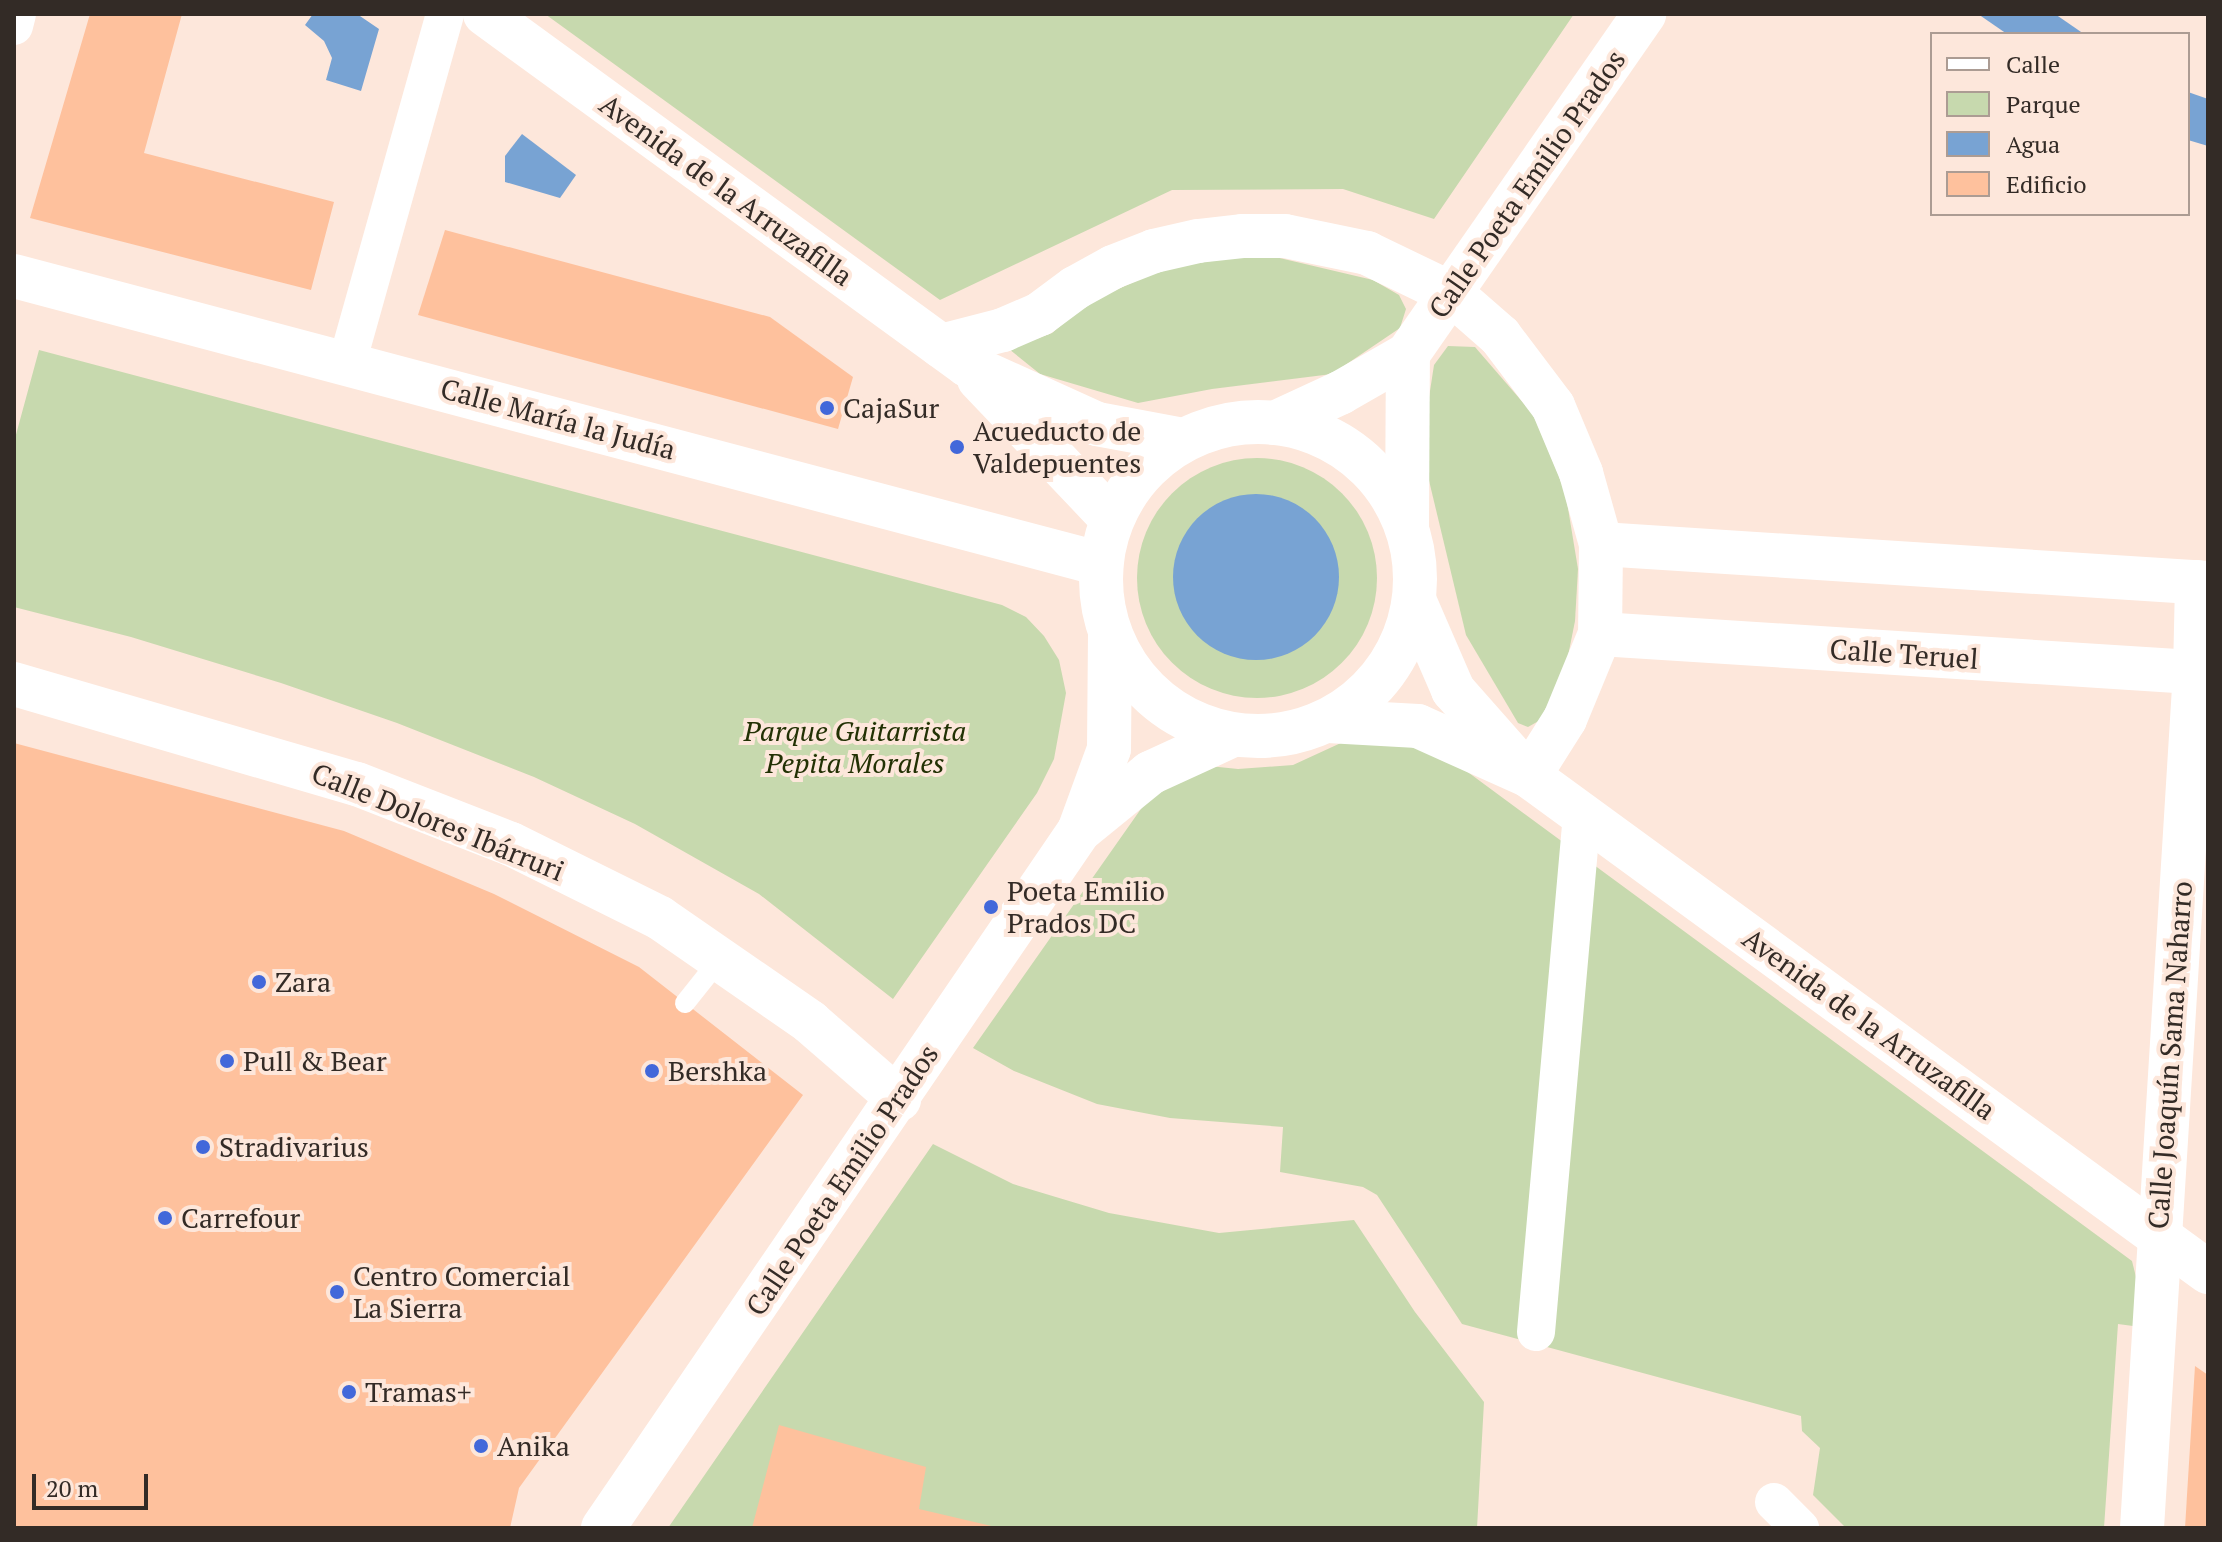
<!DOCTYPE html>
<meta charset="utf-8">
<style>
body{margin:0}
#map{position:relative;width:2222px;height:1542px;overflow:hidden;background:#fde7db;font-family:"PT Serif",serif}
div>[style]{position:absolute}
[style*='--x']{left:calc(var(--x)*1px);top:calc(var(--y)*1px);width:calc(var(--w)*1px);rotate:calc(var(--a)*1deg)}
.green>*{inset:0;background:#c7d9ae}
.round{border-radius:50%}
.water>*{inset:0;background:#78a3d3}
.building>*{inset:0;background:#fec19d}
.service>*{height:20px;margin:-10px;padding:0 10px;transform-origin:10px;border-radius:10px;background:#fff}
.minor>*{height:38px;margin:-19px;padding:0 19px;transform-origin:19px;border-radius:19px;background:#fff}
.tertiary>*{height:44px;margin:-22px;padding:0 22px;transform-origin:22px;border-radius:22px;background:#fff}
.secondary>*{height:44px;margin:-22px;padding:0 22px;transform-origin:22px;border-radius:22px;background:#fff}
.secondary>.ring{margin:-22px;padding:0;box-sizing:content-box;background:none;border:44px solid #fff;border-radius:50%}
.dots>*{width:22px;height:22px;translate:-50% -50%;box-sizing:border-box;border:4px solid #fde7db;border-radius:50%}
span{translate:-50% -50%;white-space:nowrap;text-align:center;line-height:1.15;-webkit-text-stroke:8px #fde7db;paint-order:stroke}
.street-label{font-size:28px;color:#332b26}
.poi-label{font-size:28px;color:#332b26}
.left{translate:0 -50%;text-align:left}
.park-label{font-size:28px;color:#223104;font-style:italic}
.frame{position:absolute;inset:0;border:16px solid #332b26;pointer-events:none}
.legend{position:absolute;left:1930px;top:32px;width:260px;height:184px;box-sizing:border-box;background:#fde7db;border:2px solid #ac9c93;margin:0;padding:10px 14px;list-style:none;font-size:24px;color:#332b26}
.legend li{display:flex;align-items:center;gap:16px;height:40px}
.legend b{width:40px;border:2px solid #ac9c93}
.scale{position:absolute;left:32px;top:1474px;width:116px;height:36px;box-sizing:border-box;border:4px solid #332b26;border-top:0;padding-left:10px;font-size:24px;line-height:28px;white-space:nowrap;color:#332b26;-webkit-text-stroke:6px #fde7db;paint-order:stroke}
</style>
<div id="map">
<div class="green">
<i style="clip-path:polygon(545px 14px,1574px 14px,1434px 219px,1343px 189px,1172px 190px,940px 300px)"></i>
<i style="clip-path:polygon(1263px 254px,1373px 280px,1399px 295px,1406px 309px,1400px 328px,1332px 374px,1212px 389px,1138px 403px,1040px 374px,1009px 349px,1052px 333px,1087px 303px,1167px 267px)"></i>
<i style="clip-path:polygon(1448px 346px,1475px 347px,1533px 414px,1565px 490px,1578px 569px,1575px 621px,1565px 671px,1544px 718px,1528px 727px,1518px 723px,1466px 635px,1426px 468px,1428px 404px,1434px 365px)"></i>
<i style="clip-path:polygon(39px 350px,1002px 605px,1026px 617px,1044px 636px,1059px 660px,1066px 693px,1054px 759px,1037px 793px,893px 999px,759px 894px,635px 824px,534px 777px,397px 723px,281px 683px,131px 637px,14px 607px,14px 442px)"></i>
<i class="round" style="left:1137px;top:458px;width:240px;height:240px"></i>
<i style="clip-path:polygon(1383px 732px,1446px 756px,2132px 1261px,2137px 1281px,2133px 1326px,2118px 1324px,2104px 1528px,1846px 1528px,1813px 1495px,1820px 1448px,1802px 1431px,1801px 1416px,1462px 1324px,1377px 1195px,1363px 1187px,1280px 1172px,1283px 1127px,1170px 1118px,1097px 1104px,1014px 1071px,973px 1048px,1150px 796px,1199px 765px,1238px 769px,1293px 765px,1356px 736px)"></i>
<i style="clip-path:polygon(933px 1144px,1013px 1184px,1109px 1213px,1219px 1233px,1354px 1220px,1415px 1312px,1484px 1402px,1477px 1528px,668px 1528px)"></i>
</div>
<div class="water">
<i style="clip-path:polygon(313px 14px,357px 14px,379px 29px,361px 91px,326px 80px,332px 58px,324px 41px,305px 25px)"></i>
<i style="clip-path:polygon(1978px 14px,2055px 14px,2084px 34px,2007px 34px)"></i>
<i style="clip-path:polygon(2188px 92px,2208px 99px,2208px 146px,2188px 140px)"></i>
<i style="clip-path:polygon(522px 134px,576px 175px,560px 198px,505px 182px,505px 156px)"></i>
<i class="round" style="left:1173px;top:494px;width:166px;height:166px"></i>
</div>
<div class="building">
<i style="clip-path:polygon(90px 14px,182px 14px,144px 153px,334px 202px,311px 290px,30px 218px)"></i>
<i style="clip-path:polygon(445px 230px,770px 317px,853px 377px,838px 429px,418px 315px)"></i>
<i style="clip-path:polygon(14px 743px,344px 831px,494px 894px,639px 967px,803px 1095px,519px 1488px,510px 1528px,14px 1528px)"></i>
<i style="clip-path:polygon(2195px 1366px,2208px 1375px,2208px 1528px,2185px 1528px)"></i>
<i style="clip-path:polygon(779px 1425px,926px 1467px,919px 1509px,1000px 1528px,752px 1528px)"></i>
</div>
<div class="service">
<i style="--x:685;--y:1003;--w:56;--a:-51.5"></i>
</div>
<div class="minor">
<i style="--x:14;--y:26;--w:12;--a:-76"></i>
<i style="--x:347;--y:363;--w:362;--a:-74.3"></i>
<i style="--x:1536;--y:1332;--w:519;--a:-84.92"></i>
<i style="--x:1774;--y:1502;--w:37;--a:45"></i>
</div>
<div class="tertiary">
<i style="--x:14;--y:276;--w:1125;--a:14.84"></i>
<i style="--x:1275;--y:423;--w:72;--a:-24.8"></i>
<i style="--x:1340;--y:393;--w:78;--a:-29.8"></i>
<i style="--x:1408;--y:354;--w:414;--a:-55.2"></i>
<i style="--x:1407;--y:528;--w:174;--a:-89.7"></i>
<i style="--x:14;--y:684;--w:357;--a:16.3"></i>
<i style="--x:357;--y:784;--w:165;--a:21.3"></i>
<i style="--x:511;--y:844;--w:166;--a:26.4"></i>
<i style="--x:660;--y:918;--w:183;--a:34.7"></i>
<i style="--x:810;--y:1022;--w:118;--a:40.9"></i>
<i style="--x:2142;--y:1528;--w:858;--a:-86.46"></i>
<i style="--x:2195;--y:672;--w:90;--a:-88.7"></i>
</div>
<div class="secondary">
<i style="--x:485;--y:14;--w:596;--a:36.06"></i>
<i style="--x:967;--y:365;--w:143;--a:24.4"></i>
<i style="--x:1097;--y:424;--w:87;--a:10.5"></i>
<i style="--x:941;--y:346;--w:64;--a:-14.5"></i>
<i style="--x:1003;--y:330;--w:40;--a:-23.4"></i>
<i style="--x:1040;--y:314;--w:44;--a:-36.6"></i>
<i style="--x:1075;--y:288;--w:43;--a:-28.9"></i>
<i style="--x:1113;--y:267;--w:44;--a:-21.3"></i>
<i style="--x:1154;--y:251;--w:45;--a:-12.8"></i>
<i style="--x:1198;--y:241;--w:44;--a:-6.5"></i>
<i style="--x:1242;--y:236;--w:43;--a:0"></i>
<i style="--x:1285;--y:236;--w:84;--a:11.7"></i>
<i style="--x:1367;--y:253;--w:94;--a:25.8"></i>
<i style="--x:1452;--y:294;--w:64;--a:41.2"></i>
<i style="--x:1500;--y:336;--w:88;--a:52.9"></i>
<i style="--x:1553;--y:406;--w:73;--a:67.3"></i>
<i style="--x:1581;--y:473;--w:74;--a:74.3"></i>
<i style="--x:1601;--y:544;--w:90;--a:90.6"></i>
<i style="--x:1600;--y:634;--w:92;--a:112.4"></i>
<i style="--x:1565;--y:719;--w:67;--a:122.3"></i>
<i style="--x:979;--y:379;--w:193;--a:46.5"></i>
<i class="ring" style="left:1101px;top:422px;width:270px;height:270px"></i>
<i style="--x:1601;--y:544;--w:608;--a:3.68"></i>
<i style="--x:1415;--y:602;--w:96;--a:66.6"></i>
<i style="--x:1453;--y:690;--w:101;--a:48.6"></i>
<i style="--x:1600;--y:634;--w:609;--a:3.67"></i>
<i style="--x:1328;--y:721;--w:90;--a:3.2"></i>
<i style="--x:1418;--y:726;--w:122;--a:24.2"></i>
<i style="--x:1529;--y:776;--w:841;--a:36.15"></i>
<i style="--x:1079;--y:831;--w:87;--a:-69.9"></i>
<i style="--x:1109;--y:749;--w:114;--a:-89.5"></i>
<i style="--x:603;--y:1528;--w:844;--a:-55.67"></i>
<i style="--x:1079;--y:831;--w:92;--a:-39.2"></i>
<i style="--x:1150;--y:773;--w:91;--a:-24.6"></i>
</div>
<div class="dots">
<i style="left:827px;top:408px;background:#4268da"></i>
<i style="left:957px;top:447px;background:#4268da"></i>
<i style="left:991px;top:907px;background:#4268da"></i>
<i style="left:259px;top:982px;background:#4268da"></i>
<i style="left:227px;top:1061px;background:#4268da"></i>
<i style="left:652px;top:1071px;background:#4268da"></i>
<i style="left:203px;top:1147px;background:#4268da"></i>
<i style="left:165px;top:1218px;background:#4268da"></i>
<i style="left:337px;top:1292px;background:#4268da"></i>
<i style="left:349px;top:1392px;background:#4268da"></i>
<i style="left:481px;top:1446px;background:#4268da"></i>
</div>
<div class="street-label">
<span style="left:1527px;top:184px;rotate:-55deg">Calle Poeta Emilio Prados</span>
<span style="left:726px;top:190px;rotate:36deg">Avenida de la Arruzafilla</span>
<span style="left:558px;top:419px;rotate:15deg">Calle María la Judía</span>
<span style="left:1904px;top:654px;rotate:4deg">Calle Teruel</span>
<span style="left:438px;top:822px;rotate:22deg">Calle Dolores Ibárruri</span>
<span style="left:1869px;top:1024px;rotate:36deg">Avenida de la Arruzafilla</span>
<span style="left:2170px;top:1055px;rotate:-86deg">Calle Joaquín Sama Naharro</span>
<span style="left:842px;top:1180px;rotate:-56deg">Calle Poeta Emilio Prados</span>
</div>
<div class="poi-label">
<span class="left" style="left:843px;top:408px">CajaSur</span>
<span class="left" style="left:973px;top:447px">Acueducto de<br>Valdepuentes</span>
<span class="left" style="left:1007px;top:907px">Poeta Emilio<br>Prados DC</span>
<span class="left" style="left:275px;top:982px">Zara</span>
<span class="left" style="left:243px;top:1061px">Pull &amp; Bear</span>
<span class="left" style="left:668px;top:1071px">Bershka</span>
<span class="left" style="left:219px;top:1147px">Stradivarius</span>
<span class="left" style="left:181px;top:1218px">Carrefour</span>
<span class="left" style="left:353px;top:1292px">Centro Comercial<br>La Sierra</span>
<span class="left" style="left:365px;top:1392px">Tramas+</span>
<span class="left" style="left:497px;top:1446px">Anika</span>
</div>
<div class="park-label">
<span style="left:855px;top:747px">Parque Guitarrista<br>Pepita Morales</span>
</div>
<div class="frame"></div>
<ul class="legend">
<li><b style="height:10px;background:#fff"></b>Calle</li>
<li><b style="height:22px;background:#c7d9ae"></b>Parque</li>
<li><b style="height:22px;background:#78a3d3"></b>Agua</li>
<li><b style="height:22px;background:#fec19d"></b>Edificio</li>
</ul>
<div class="scale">20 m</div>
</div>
